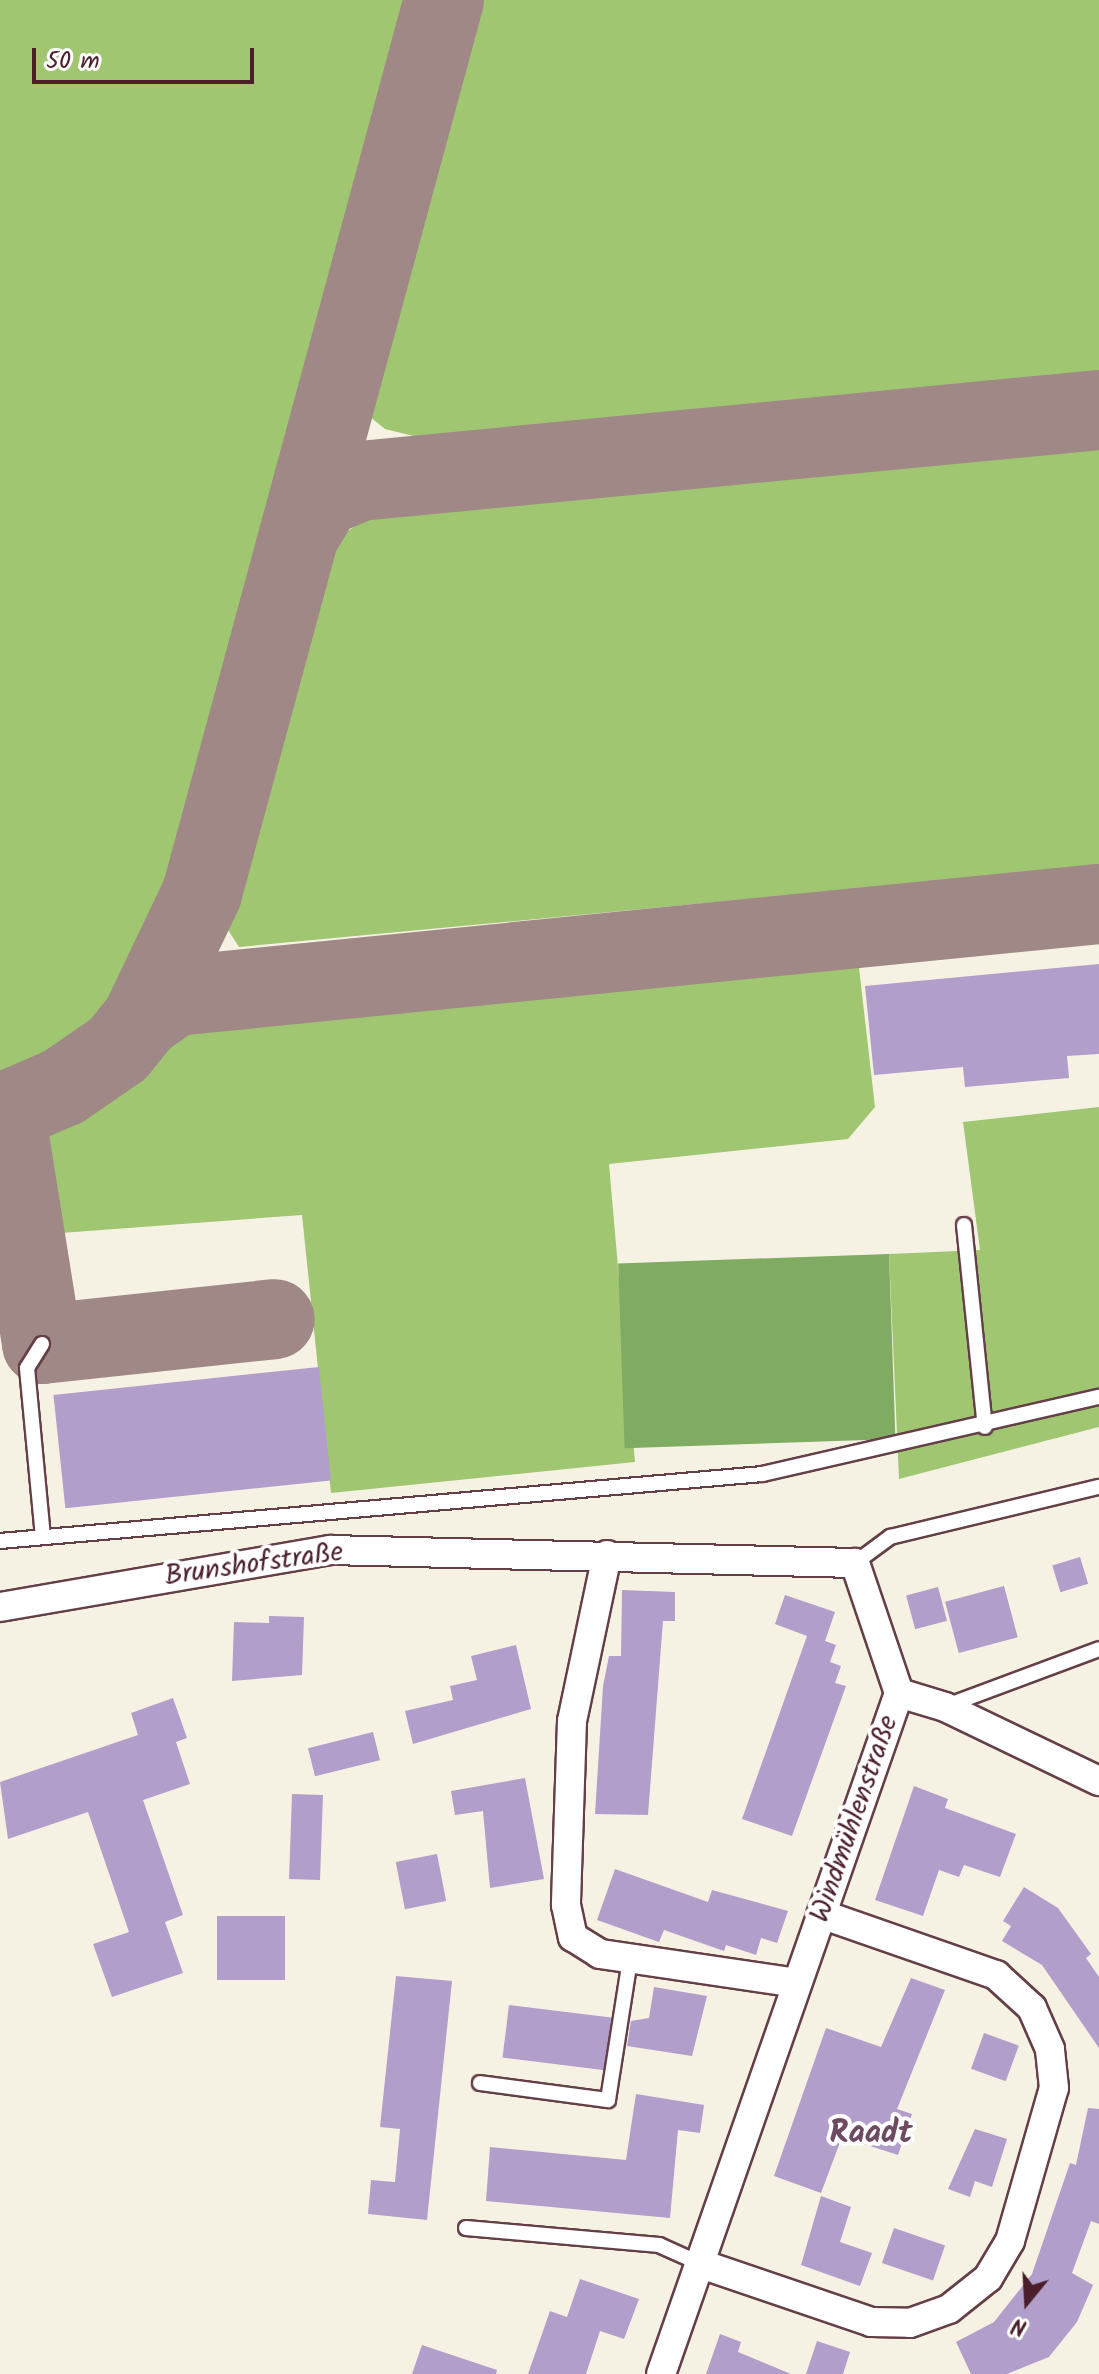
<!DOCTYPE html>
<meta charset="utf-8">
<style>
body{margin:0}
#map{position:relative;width:1099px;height:2374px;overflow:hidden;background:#f6f2e3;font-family:Kalam,sans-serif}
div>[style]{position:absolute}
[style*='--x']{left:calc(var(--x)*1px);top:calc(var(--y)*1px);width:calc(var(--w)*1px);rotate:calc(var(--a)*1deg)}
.green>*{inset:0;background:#a0c671}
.forest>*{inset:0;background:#80ab63;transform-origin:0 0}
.taxiway>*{height:80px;margin:-40px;padding:0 40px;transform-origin:40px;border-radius:40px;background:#a08887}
.building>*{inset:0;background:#b19eca;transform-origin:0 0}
.roads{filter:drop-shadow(2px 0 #643f47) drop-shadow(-2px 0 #643f47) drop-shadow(0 2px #643f47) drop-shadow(0 -2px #643f47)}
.lane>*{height:14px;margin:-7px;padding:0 7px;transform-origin:7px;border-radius:7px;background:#fff}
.street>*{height:28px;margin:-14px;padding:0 14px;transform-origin:14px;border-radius:14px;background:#fff}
span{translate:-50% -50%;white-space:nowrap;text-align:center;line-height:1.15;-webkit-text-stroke:8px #fff;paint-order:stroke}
.street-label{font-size:28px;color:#4a1f2b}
.quarter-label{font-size:32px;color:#6e4b63;font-weight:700}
.north{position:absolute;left:987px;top:2262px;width:80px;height:80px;-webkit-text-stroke:6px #fff;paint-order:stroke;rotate:198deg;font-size:22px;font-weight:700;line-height:32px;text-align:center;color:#4a1f2b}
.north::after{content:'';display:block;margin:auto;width:28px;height:36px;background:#4a1f2b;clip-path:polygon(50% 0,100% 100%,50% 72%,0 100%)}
.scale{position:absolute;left:32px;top:48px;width:222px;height:36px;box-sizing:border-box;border:4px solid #4a1f2b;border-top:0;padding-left:10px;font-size:24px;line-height:28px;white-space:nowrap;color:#4a1f2b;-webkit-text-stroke:6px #fff;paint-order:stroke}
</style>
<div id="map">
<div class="green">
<i style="clip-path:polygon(0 0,416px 0,175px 861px,125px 976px,92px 1028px,0 1080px)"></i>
<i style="clip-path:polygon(474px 0,1099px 0,1099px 377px,430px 440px,385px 429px,364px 412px)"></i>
<i style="clip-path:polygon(1099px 441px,1099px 866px,239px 947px,223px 922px,327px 546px,379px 509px)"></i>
<i style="clip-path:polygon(858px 959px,875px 1107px,848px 1139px,609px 1164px,635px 1462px,331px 1493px,302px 1215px,61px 1233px,48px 1139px,63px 1114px,196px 1023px)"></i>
<i style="clip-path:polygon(1099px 1107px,1099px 1427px,899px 1479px,889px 1254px,980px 1250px,963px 1122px)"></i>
</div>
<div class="forest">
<i style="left:889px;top:1254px;width:185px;height:271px;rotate:88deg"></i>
</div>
<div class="taxiway">
<i style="--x:301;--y:532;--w:41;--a:-59"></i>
<i style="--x:322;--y:497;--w:41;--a:-22.8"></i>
<i style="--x:360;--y:481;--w:742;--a:-5.49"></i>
<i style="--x:142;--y:1019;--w:40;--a:-34.9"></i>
<i style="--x:175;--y:996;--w:929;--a:-5.69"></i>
<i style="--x:5;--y:1112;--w:235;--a:80.9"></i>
<i style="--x:42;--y:1344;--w:234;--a:-6.1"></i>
<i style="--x:0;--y:1114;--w:69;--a:-23.2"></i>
<i style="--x:63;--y:1087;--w:67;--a:-34.6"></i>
<i style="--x:118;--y:1049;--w:38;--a:-51"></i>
<i style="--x:142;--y:1019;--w:140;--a:-64.5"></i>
<i style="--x:202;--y:893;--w:925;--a:-74.84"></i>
</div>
<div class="building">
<i style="clip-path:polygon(1099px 964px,1099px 1054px,1067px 1056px,1069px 1078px,965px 1087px,963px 1067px,874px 1075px,865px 986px)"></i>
<i style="left:319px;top:1367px;width:114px;height:267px;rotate:84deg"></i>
<i style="left:1080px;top:1557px;width:28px;height:29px;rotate:73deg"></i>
<i style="left:1004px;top:1586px;width:53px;height:61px;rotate:75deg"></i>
<i style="left:938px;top:1587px;width:35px;height:33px;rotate:75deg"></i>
<i style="clip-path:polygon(622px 1590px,675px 1592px,675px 1621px,663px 1621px,648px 1815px,595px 1814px,603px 1686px,609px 1656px,621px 1656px)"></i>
<i style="clip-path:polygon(785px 1595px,835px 1612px,825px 1641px,836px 1645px,830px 1662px,841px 1666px,835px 1683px,846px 1686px,792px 1836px,742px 1819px,807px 1636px,775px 1624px)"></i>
<i style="clip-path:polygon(269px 1616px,304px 1617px,302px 1675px,232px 1681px,234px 1622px,269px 1623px)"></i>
<i style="clip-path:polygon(516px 1645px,531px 1709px,413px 1744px,405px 1711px,453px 1700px,450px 1686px,477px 1680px,471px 1656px)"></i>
<i style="clip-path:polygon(173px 1698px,187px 1738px,176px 1742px,190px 1784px,143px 1800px,183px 1915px,165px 1922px,183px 1973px,112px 1997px,93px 1944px,129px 1932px,88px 1812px,8px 1839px,0 1782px,138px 1735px,131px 1713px)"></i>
<i style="left:373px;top:1732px;width:29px;height:67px;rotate:76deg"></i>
<i style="clip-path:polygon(525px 1778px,544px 1879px,490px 1888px,483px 1811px,455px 1815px,451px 1791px)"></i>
<i style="clip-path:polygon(914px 1786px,948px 1799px,945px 1808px,1016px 1834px,1000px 1877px,964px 1865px,959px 1877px,939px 1870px,923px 1916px,875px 1900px)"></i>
<i style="left:292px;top:1794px;width:31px;height:85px;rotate:2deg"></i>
<i style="left:437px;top:1854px;width:48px;height:42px;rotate:79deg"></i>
<i style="clip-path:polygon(615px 1869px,708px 1902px,712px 1890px,788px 1911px,777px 1943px,761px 1938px,756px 1955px,726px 1945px,724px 1951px,664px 1930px,659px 1942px,597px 1920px)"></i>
<i style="clip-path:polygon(1024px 1887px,1058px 1908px,1091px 1954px,1086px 1958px,1099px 1977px,1099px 2048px,1042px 1965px,1002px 1941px,1011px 1926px,1003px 1921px)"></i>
<i style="left:217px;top:1916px;width:68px;height:64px"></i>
<i style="clip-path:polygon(396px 1976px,452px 1981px,427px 2220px,368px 2214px,371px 2180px,395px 2182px,400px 2129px,380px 2127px)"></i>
<i style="clip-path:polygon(911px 1978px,945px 1990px,897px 2109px,912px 2114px,898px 2155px,842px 2137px,821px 2193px,774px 2176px,826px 2028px,881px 2047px)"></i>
<i style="clip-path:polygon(654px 1987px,707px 1996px,692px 2056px,627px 2046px,631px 2021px,649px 2018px)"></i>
<i style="left:509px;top:2005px;width:103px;height:53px;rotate:7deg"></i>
<i style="left:984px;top:2033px;width:37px;height:38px;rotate:20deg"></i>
<i style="clip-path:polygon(636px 2094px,704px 2105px,700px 2133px,678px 2130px,670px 2218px,486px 2201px,490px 2147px,626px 2160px)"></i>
<i style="clip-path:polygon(1088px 2108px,1099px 2109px,1099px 2224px,1091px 2221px,1072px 2273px,1093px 2285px,1077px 2322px,1049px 2357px,1007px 2374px,971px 2374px,956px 2342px,994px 2322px,1032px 2274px,1070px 2163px,1076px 2165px)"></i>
<i style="clip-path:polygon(975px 2129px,1007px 2139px,992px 2187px,975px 2181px,970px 2197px,948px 2189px)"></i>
<i style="clip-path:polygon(821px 2196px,851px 2207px,840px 2242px,872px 2253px,860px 2286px,801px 2265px)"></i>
<i style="left:894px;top:2228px;width:54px;height:37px;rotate:19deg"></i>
<i style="clip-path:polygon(580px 2279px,639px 2299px,624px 2339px,600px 2331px,586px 2374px,528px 2374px,550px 2311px,567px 2317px)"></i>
<i style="clip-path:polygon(720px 2334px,741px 2342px,738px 2352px,791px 2374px,706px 2374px)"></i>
<i style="clip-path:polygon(817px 2341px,850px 2352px,843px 2374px,806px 2374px)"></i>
<i style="clip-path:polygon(422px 2345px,497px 2370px,496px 2374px,412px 2374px)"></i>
</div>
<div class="roads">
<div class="lane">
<i style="--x:964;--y:1225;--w:203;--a:84.1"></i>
<i style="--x:42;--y:1344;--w:28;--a:122"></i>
<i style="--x:27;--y:1368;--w:169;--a:84.6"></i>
<i style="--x:0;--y:1541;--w:765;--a:-5.02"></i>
<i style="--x:762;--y:1474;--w:346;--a:-12.9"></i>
<i style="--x:855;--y:1563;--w:44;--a:-36.6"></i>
<i style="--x:890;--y:1537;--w:215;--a:-13.5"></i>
<i style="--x:946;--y:1706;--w:163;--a:-20.4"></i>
<i style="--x:480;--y:2083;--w:129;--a:7.6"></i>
<i style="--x:608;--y:2100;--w:142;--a:-81.1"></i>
<i style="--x:466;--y:2228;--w:194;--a:5"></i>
<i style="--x:659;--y:2245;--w:46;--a:24.3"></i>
</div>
<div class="street">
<i style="--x:607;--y:1555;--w:170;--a:101.9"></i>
<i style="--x:572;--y:1721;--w:184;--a:91.9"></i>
<i style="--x:566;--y:1905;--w:33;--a:78"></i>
<i style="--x:573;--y:1937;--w:32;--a:32"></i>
<i style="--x:600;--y:1954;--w:198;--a:8.4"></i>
<i style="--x:0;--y:1607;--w:335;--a:-9.8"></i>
<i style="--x:330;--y:1550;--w:525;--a:1.42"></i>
<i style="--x:855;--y:1563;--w:137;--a:71.3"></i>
<i style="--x:899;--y:1693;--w:721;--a:109.26"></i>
<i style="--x:899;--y:1693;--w:48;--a:16.9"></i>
<i style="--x:945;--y:1707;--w:171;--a:25.7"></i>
<i style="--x:701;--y:2264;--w:180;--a:18.8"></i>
<i style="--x:871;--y:2322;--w:39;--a:1"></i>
<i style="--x:910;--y:2323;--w:41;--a:-19.7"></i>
<i style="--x:949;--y:2309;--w:50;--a:-38.5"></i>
<i style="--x:988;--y:2278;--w:43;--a:-59.3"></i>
<i style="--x:1010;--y:2241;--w:159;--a:-74"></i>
<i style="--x:1054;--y:2088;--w:39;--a:-96"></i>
<i style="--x:1050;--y:2049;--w:45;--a:-113.7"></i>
<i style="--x:1032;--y:2008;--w:49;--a:-137.5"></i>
<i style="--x:996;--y:1975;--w:185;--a:-160.8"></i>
</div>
</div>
<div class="street-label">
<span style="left:254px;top:1565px;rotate:-8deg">Brunshofstraße</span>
<span style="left:855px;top:1819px;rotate:-71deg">Windmühlenstraße</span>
</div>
<div class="quarter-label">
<span style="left:871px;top:2134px">Raadt</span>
</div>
<div class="north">N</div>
<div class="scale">50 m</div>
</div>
